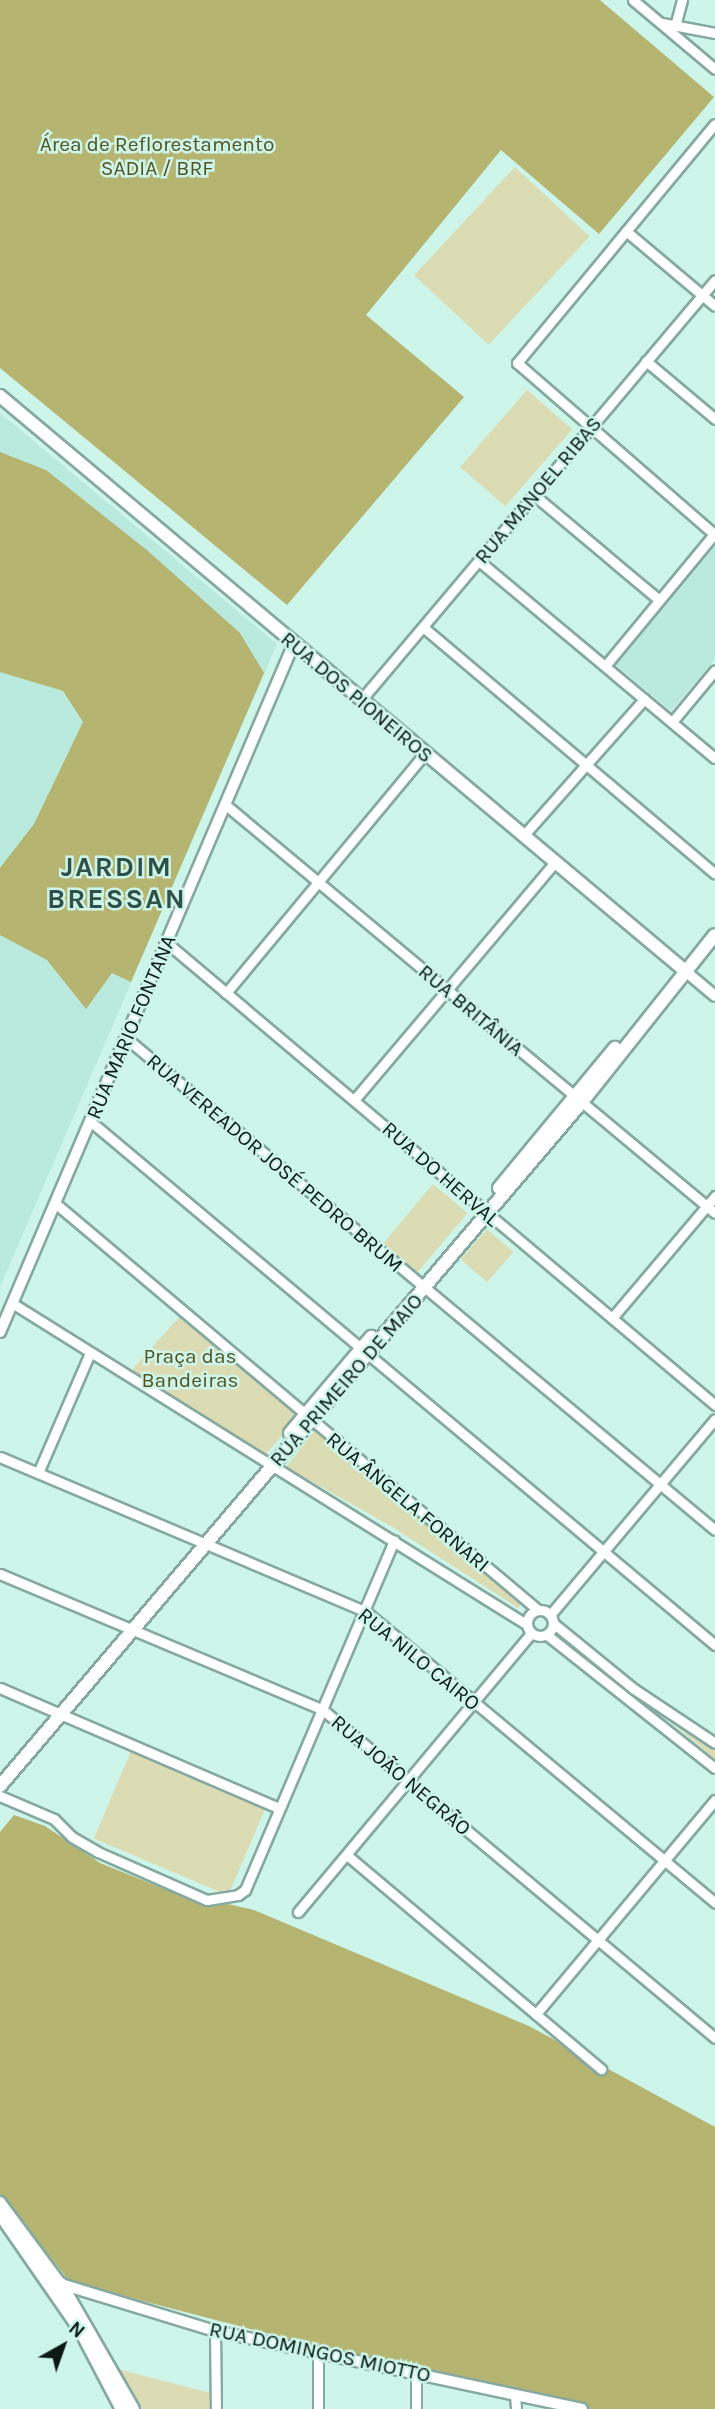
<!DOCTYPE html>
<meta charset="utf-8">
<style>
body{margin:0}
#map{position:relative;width:715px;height:2409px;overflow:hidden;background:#cef5ea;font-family:Karla,sans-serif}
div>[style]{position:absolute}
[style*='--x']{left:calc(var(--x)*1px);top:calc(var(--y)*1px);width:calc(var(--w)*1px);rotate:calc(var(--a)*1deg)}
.built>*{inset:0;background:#baeadd}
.green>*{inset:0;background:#dcdcb4;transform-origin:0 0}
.forest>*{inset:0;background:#b5b471}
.roads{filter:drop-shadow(2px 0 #85a9a0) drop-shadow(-2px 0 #85a9a0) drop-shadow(0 2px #85a9a0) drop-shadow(0 -2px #85a9a0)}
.minor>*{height:9px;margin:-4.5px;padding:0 4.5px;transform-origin:4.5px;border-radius:4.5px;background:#fff}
.minor>.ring{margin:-4.5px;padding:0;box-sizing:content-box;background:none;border:9px solid #fff;border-radius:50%}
.tertiary>*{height:10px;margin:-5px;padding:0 5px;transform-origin:5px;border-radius:5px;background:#fff}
.secondary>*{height:12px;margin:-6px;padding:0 6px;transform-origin:6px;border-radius:6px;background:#fff}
.primary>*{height:14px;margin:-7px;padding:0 7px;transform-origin:7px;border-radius:7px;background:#fff}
span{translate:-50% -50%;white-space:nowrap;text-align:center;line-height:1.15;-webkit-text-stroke:5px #cef5ea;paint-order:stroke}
.park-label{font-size:21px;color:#545220}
.street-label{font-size:21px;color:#0c1a16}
.district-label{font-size:28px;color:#2f5149;font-weight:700;letter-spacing:2px}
.north{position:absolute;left:28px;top:2311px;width:70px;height:70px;-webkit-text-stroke:5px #cef5ea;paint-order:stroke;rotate:40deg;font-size:19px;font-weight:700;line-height:28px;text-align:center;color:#0c1a16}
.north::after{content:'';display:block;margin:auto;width:24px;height:32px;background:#0c1a16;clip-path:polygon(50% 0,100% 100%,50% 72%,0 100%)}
</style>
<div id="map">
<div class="built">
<i style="clip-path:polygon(0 413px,277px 644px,0 1287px)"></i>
<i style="clip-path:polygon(715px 546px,715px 659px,671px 711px,616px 665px)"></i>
</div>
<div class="green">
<i style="left:515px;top:167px;width:102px;height:148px;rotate:43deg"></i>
<i style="left:527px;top:390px;width:60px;height:102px;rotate:41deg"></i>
<i style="left:433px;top:1184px;width:45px;height:79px;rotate:40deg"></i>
<i style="left:487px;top:1229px;width:35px;height:40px;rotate:41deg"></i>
<i style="clip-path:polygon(180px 1316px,299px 1416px,266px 1454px,131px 1371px)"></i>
<i style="clip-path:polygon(316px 1429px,525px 1600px,518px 1608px,394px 1528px,286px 1467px)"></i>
<i style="clip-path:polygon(664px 1716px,715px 1747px,715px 1759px)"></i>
<i style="left:131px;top:1751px;width:146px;height:95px;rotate:23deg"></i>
<i style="clip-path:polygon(113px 2368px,211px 2393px,211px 2409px,135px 2409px)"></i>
</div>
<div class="forest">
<i style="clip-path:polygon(0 0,600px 0,714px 97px,599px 234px,501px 150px,366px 315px,464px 397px,287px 605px,0 368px)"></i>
<i style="clip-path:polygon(0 452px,46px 470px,148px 551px,240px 633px,264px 673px,131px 982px,112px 973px,86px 1009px,47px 960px,0 935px,0 868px,34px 824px,83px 722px,63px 691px,0 672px)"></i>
<i style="clip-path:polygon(14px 1815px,45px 1826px,100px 1863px,209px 1907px,228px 1904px,254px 1910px,529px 2026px,715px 2127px,715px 2409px,586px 2409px,416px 2372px,70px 2282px,0 2194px,0 1832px)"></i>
</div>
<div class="roads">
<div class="minor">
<i style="--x:633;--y:0;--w:107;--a:40.1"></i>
<i style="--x:662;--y:23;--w:54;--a:10.7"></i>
<i style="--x:675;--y:26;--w:27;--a:-75"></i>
<i style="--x:626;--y:231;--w:116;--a:40.1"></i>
<i style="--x:646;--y:361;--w:90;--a:40"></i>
<i style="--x:534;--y:495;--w:163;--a:40"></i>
<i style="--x:714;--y:534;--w:261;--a:-139"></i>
<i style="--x:517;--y:363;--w:310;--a:-50.4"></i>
<i style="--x:479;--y:561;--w:307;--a:39.9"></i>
<i style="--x:423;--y:627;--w:382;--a:40.2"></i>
<i style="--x:605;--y:666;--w:173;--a:-50.4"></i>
<i style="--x:361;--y:700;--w:549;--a:-49.87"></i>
<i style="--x:672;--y:722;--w:67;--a:-50.4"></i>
<i style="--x:227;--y:806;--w:635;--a:39.83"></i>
<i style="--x:523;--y:836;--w:183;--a:-48.5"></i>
<i style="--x:167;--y:943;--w:717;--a:40.13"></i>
<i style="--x:226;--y:993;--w:312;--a:-50.3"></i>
<i style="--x:126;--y:1038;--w:767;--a:39.87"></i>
<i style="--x:354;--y:1100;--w:312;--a:-49.8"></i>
<i style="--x:90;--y:1121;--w:816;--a:39.98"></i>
<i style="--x:55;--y:1203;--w:632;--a:40.12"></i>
<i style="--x:12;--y:1303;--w:606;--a:31.99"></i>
<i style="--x:612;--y:1318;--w:160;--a:-49.8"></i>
<i style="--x:0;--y:1457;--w:396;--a:22.9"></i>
<i style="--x:365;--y:1611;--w:456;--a:39.8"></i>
<i style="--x:38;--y:1473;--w:131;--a:-66.6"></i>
<i style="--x:0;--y:1574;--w:350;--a:22.8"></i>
<i style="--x:323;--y:1710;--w:511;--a:39.92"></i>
<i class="ring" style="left:527px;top:1610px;width:17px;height:17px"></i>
<i style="--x:550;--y:1615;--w:256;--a:-49.9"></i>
<i style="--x:553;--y:1623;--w:104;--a:39.2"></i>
<i style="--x:634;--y:1689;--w:97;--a:33.7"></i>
<i style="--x:547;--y:1635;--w:214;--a:38.4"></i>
<i style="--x:0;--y:1688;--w:304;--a:23.3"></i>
<i style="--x:0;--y:1796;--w:59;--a:23.1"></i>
<i style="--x:54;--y:1819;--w:25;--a:45"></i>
<i style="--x:72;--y:1837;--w:30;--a:30"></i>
<i style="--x:98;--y:1852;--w:119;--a:23.8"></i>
<i style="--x:207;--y:1900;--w:31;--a:-9"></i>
<i style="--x:238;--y:1895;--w:9;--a:-36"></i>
<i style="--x:245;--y:1890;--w:380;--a:-66.9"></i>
<i style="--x:348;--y:1856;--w:331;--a:40.1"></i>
<i style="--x:298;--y:1912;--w:363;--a:-50.1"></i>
<i style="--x:536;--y:2014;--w:279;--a:-50.1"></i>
<i style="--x:215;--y:2331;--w:78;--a:89.3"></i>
<i style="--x:318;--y:2352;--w:57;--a:90"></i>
<i style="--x:515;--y:2394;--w:15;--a:86"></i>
<i style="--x:416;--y:2409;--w:36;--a:-90"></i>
</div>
<div class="tertiary">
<i style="--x:684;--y:970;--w:40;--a:40"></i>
<i style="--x:0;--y:1332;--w:749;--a:-66.89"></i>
<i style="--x:0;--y:2202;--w:102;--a:53.4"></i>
<i style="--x:61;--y:2284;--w:161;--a:17"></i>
<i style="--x:215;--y:2331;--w:375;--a:12"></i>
</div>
<div class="secondary">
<i style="--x:0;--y:396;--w:893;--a:40"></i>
<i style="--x:499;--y:1188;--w:182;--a:-50.4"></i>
<i style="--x:290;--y:1433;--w:126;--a:-49.8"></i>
<i style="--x:0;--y:1786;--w:898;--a:-49.61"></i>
<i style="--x:582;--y:1102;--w:213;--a:-51.5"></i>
<i style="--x:61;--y:2284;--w:144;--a:60.1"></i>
</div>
<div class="primary">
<i style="--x:0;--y:2212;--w:142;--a:55.3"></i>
<i style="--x:81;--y:2329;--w:90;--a:62.3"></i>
</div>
</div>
<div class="park-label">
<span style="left:157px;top:156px">Área de Reflorestamento<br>SADIA / BRF</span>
<span style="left:190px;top:1368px">Praça das<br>Bandeiras</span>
</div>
<div class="street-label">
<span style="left:538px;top:490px;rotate:-50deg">RUA MANOEL RIBAS</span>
<span style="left:357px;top:697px;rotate:40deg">RUA DOS PIONEIROS</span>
<span style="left:471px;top:1010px;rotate:40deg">RUA BRITÂNIA</span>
<span style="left:131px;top:1027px;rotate:-67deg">RUA MARIO FONTANA</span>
<span style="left:275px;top:1163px;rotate:40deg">RUA VEREADOR JOSÉ PEDRO BRUM</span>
<span style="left:441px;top:1174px;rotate:41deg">RUA DO HERVAL</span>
<span style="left:346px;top:1380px;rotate:-49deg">RUA PRIMEIRO DE MAIO</span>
<span style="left:408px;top:1502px;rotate:40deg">RUA ÂNGELA FORNARI</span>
<span style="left:419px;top:1659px;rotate:39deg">RUA NILO CAIRO</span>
<span style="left:401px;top:1775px;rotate:40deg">RUA JOÃO NEGRÃO</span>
<span style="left:320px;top:2352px;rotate:12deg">RUA DOMINGOS MIOTTO</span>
</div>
<div class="district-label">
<span style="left:117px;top:883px">JARDIM<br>BRESSAN</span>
</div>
<div class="north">N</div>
</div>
